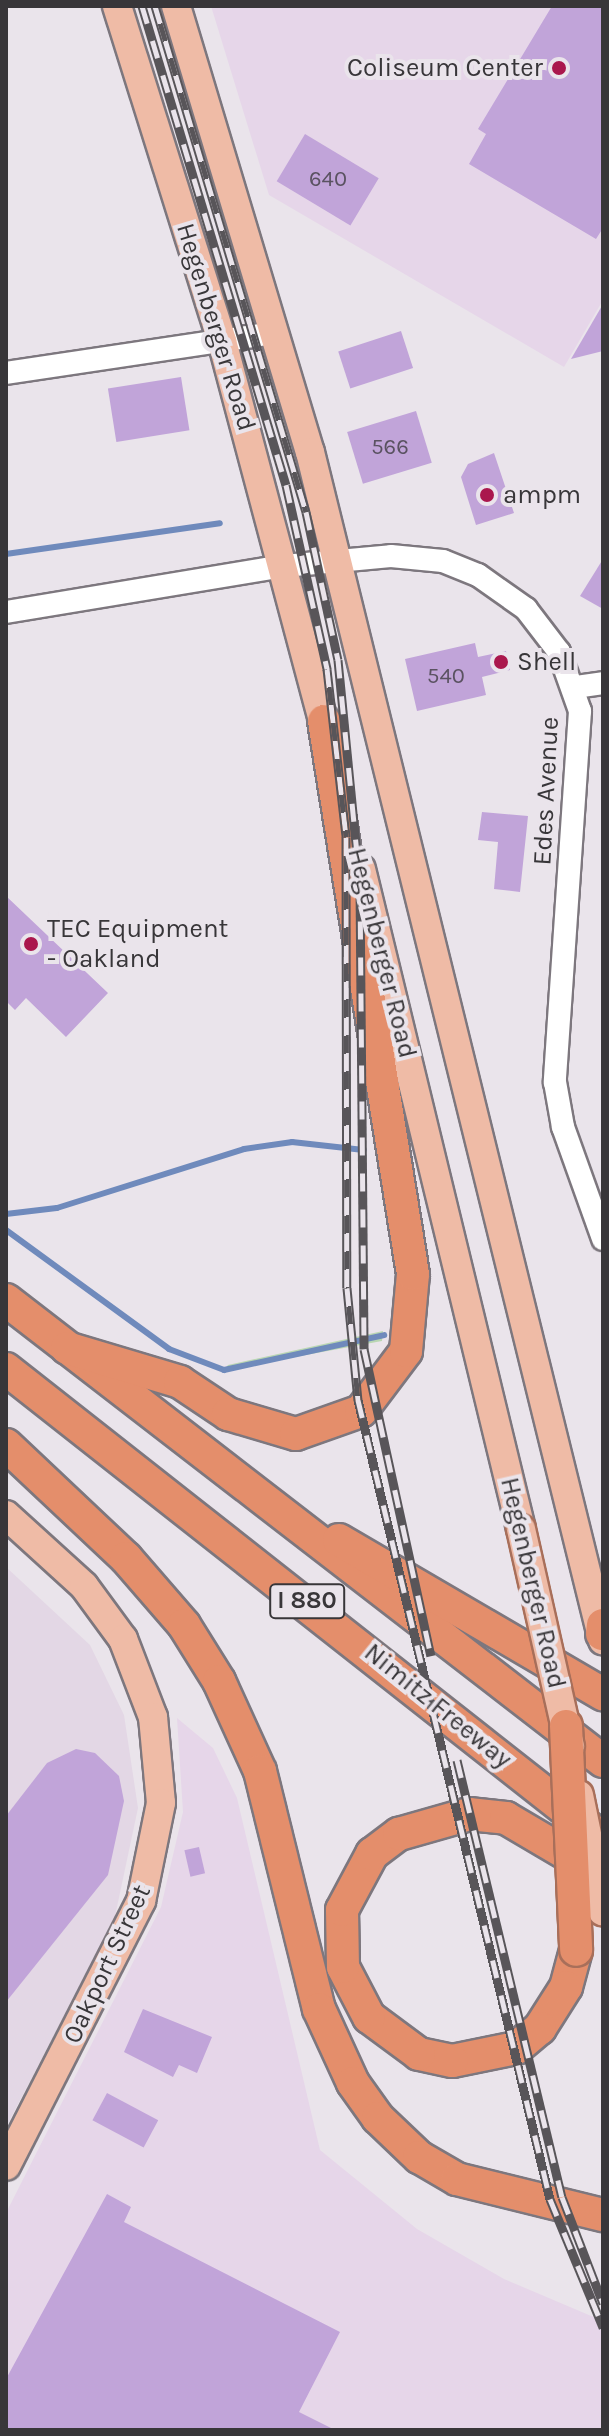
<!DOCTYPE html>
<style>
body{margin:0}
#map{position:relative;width:609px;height:2436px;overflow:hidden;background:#eae4eb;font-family:Karla,sans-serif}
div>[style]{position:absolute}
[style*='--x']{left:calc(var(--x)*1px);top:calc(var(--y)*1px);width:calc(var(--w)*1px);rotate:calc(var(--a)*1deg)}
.commercial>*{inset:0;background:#e6d6e9}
.built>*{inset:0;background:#e3d7e5}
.green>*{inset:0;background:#b9d6b2}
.stream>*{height:6px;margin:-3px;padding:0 3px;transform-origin:3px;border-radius:3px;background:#6f8abc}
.building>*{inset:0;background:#c1a4d9;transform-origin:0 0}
.roads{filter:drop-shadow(2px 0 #7d777e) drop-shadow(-2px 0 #7d777e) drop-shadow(0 2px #7d777e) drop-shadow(0 -2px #7d777e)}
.minor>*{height:22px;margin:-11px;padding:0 11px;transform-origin:11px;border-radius:11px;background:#fff}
.major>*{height:28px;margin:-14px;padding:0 14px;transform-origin:14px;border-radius:14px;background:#efbba6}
.highway>*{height:32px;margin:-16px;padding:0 16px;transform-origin:16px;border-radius:16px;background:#e48e6b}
.rail>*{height:9px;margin-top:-4.5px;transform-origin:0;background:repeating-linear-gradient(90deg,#eae4eb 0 18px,#585559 0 36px);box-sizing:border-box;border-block:2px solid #585559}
.bridges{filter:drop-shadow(2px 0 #a86f5a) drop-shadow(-2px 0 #a86f5a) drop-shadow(0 2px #a86f5a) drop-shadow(0 -2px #a86f5a)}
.major-bridge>*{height:28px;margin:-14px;padding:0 14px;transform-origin:14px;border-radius:14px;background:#efbba6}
.highway-bridge>*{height:32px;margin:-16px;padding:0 16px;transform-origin:16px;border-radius:16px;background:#e48e6b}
.dots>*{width:22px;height:22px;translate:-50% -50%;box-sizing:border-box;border:4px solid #eae4eb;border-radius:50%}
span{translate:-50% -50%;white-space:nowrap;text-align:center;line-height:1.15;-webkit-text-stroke:8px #eae4eb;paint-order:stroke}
.number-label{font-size:22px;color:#5a5261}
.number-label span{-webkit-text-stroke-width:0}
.shield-label span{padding:2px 6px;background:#eae4eb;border:2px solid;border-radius:6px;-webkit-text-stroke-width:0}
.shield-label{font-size:24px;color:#383639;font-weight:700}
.poi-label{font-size:26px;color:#383639}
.right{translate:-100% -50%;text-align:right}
.left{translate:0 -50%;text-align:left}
.street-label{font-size:26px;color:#383639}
.frame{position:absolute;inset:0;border:8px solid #383639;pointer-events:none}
</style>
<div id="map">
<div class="commercial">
<i style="clip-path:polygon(211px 6px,603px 6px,603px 300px,564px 367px,269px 195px)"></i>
<i style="clip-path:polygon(177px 1718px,213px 1748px,237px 1798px,320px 2150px,417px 2229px,504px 2279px,603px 2321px,603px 2430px,6px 2430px,6px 2213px,161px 1907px,183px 1812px)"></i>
</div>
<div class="built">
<i style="clip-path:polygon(6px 1567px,90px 1645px,124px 1715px,138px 1808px,114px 1921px,6px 2127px)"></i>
</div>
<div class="green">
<i style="clip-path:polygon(383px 1331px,382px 1341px,224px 1370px,228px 1365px)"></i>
</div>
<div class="stream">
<i style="--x:6;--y:554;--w:216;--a:-8.2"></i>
<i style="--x:6;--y:1214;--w:51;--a:-6.7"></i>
<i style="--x:57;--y:1208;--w:196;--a:-17.5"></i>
<i style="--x:244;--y:1149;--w:49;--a:-8.3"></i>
<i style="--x:292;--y:1142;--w:72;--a:6.3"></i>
<i style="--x:6;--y:1230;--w:202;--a:36.1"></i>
<i style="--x:169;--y:1349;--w:59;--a:20.9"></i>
<i style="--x:224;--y:1370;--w:164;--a:-12.3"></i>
</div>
<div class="building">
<i style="clip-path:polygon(552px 6px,603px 6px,603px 228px,596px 239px,469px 164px,486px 134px,478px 129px)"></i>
<i style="left:305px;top:134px;width:86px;height:55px;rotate:31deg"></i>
<i style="clip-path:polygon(603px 304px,603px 351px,571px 359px)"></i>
<i style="left:401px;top:331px;width:39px;height:66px;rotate:72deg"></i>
<i style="left:181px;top:377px;width:54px;height:74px;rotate:81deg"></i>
<i style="left:416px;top:411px;width:54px;height:72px;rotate:73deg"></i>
<i style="clip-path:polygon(494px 453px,514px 513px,476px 525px,461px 477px,468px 464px)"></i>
<i style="clip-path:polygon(603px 559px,603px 609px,580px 596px)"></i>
<i style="clip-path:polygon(475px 643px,478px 657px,506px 651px,510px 670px,482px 677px,486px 695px,417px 711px,405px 659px)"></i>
<i style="clip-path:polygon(482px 812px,528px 816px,520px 892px,494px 889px,498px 842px,478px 840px)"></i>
<i style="clip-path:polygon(6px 896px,108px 993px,66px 1037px,26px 998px,15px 1010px,6px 1001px)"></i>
<i style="clip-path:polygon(76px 1749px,95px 1753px,119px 1776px,124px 1801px,108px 1875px,6px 2002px,6px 1816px,47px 1763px)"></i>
<i style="left:199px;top:1847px;width:27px;height:15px;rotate:77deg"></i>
<i style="clip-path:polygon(143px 2009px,212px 2037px,197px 2073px,179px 2065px,173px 2077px,124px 2052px)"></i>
<i style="left:107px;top:2093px;width:58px;height:31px;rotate:28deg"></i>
<i style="clip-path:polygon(107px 2194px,131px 2207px,124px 2222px,340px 2332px,299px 2412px,335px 2430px,6px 2430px,6px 2379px)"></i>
</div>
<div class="roads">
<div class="minor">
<i style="--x:6;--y:373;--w:272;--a:-8.5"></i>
<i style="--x:6;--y:612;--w:282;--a:-9.4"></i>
<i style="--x:284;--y:566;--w:107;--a:-5.3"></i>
<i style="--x:391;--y:556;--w:52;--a:5.5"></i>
<i style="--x:443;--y:561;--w:38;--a:22"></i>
<i style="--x:478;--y:575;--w:59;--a:35.3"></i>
<i style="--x:526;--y:609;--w:54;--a:52.5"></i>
<i style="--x:559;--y:652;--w:63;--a:70.4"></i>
<i style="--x:580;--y:711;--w:372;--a:93.9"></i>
<i style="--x:555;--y:1082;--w:46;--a:79.9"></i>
<i style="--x:563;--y:1127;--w:119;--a:70.3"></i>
<i style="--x:575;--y:687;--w:28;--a:-8"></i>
</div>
<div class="major">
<i style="--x:117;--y:6;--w:351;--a:72.6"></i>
<i style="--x:222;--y:341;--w:416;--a:75.1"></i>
<i style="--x:176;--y:6;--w:466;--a:73.3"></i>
<i style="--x:310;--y:452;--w:1224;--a:76.15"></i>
<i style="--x:361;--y:869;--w:679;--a:76.37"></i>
<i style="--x:6;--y:1515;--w:105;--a:42.3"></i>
<i style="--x:84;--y:1586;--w:66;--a:53.7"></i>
<i style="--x:123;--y:1639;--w:84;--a:69"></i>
<i style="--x:153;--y:1717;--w:86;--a:84.7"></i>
<i style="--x:161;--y:1803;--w:100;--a:101.5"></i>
<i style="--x:141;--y:1901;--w:297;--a:117"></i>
</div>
<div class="highway">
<i style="--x:6;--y:1300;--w:754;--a:37.68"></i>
<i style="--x:67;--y:1348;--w:118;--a:16.7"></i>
<i style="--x:180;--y:1382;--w:58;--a:33.7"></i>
<i style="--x:228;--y:1414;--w:71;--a:16.4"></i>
<i style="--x:296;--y:1434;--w:69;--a:-19.5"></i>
<i style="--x:361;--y:1411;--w:75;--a:-53.1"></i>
<i style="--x:406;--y:1351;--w:77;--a:-84.8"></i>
<i style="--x:413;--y:1274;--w:560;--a:-99.14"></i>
<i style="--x:6;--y:1369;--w:760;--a:38.21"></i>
<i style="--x:6;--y:1445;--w:165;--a:43.3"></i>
<i style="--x:126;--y:1558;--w:89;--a:49.1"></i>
<i style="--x:184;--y:1625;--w:66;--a:58"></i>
<i style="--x:219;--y:1681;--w:99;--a:65.5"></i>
<i style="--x:260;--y:1771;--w:245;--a:76.1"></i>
<i style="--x:319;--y:2009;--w:81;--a:65.3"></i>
<i style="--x:353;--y:2083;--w:43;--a:54.5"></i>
<i style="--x:378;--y:2118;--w:57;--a:43.6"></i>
<i style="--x:419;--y:2157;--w:44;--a:30.1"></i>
<i style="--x:457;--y:2179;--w:150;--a:13.9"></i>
<i style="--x:339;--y:1540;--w:306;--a:30.3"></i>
<i style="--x:602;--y:1634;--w:9;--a:-84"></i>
<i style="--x:576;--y:1950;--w:38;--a:105"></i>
<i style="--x:566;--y:1987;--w:49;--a:122.4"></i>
<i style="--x:540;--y:2028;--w:31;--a:140"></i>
<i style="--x:516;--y:2048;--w:65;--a:168.5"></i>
<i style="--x:452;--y:2061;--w:34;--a:-168"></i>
<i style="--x:419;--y:2054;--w:62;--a:-143.5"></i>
<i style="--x:369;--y:2017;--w:56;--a:-117.5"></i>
<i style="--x:343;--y:1967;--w:57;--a:-91"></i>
<i style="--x:342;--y:1910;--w:64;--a:-61.8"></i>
<i style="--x:372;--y:1854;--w:34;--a:-37"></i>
<i style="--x:399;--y:1834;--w:73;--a:-15.9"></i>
<i style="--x:469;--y:1814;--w:37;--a:6"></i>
<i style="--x:506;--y:1818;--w:99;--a:30.5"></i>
</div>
</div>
<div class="rail">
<i style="--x:142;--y:6;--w:500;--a:73.27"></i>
<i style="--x:286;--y:485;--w:189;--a:77.4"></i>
<i style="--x:327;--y:669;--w:169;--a:83.5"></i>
<i style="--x:346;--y:837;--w:451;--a:89.9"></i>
<i style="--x:347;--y:1288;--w:113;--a:84.4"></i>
<i style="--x:358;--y:1400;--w:822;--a:76.49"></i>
<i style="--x:550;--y:2199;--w:139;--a:67.5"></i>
<i style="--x:155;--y:6;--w:528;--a:73.38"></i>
<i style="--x:306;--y:512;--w:151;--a:77.8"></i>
<i style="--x:338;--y:660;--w:226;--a:84.4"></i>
<i style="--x:360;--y:885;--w:464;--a:89.5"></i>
<i style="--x:364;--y:1349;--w:314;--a:77.7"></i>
<i style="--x:457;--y:1760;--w:449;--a:76.5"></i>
<i style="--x:562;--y:2197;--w:114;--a:68.9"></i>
</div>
<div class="bridges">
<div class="major-bridge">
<i style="--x:521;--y:1529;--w:222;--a:77.3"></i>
<i style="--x:579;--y:1795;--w:119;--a:78.4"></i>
</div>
<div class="highway-bridge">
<i style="--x:566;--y:1726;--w:224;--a:87.4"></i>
</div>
</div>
<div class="dots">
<i style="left:559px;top:68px;background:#aa174d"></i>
<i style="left:487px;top:495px;background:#aa174d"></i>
<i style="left:501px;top:662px;background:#aa174d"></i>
<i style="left:31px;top:944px;background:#aa174d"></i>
</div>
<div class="number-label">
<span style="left:328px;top:180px">640</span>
<span style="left:390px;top:448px">566</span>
<span style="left:446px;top:677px">540</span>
</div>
<div class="shield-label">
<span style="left:307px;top:1601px">I 880</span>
</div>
<div class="poi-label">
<span class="right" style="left:543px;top:68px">Coliseum Center</span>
<span class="left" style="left:503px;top:495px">ampm</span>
<span class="left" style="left:517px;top:662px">Shell</span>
<span class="left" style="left:47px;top:944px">TEC Equipment<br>- Oakland</span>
</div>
<div class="street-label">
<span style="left:216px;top:327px;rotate:73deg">Hegenberger Road</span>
<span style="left:546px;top:791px;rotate:-87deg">Edes Avenue</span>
<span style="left:382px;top:953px;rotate:76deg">Hegenberger Road</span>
<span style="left:533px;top:1583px;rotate:77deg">Hegenberger Road</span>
<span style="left:438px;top:1706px;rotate:39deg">Nimitz Freeway</span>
<span style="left:107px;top:1964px;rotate:-65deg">Oakport Street</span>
</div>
<div class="frame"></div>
</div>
